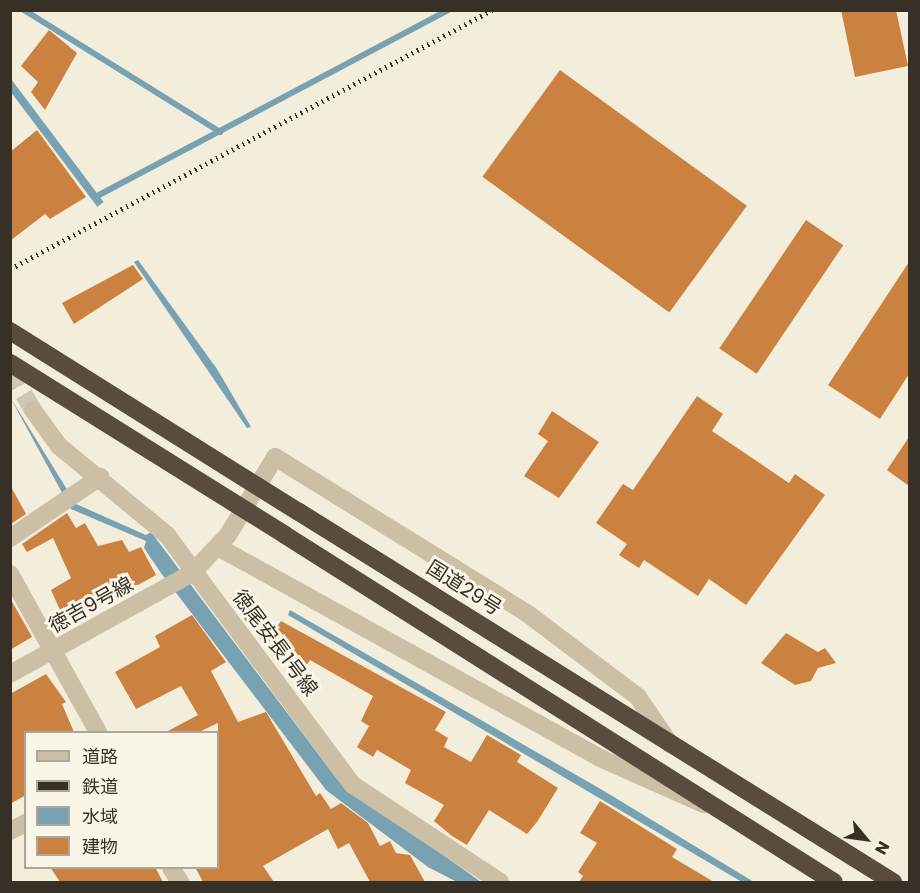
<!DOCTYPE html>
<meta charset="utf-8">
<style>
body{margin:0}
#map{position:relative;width:920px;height:893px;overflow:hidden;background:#f3eddb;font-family:Poppins,"Noto Sans JP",sans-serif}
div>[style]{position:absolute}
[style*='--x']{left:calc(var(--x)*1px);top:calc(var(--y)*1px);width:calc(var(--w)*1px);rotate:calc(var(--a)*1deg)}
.water>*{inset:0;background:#78a2b1;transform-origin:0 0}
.stream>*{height:6px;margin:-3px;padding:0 3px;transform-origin:3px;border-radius:3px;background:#78a2b1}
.building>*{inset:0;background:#cb8241;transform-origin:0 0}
.minor-tunnel>*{height:18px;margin-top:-9px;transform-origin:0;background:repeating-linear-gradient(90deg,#cdc7b7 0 18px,transparent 0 27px)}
.minor>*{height:18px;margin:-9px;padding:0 9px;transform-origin:9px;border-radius:9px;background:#cbc0a6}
.highway>*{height:18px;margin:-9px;padding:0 9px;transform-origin:9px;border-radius:9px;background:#584c3e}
.rail>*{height:4.5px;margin-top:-2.25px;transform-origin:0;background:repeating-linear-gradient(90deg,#373027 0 1.5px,transparent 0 6px)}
.highway-bridge>*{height:18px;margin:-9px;padding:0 9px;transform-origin:9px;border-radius:9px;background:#584c3e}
span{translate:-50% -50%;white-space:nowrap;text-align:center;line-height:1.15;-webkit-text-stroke:6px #faf6e7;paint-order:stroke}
.street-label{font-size:20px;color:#373027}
.frame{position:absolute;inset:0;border:12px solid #373027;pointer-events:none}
.legend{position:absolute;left:24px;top:731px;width:195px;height:138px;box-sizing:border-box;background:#faf6e7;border:2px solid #aca79a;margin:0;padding:8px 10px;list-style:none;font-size:18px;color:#373027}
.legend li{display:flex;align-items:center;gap:12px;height:30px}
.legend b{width:30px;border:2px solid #aca79a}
.north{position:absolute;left:836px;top:809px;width:60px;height:60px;-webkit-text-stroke:4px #faf6e7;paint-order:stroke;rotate:119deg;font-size:16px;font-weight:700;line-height:24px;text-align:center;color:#373027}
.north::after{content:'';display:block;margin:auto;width:21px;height:27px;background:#373027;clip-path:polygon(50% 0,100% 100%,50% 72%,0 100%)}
</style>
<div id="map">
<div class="water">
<i style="left:11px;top:79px;width:154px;height:8px;rotate:53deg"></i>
<i style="clip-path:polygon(138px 260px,217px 369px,251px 427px,247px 428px,134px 262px)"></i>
<i style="clip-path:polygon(10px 397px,76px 504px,146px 535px,151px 532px,337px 779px,481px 882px,457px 882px,428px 867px,326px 790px,161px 573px,144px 548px,146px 541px,71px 509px)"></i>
<i style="clip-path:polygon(290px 610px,604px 791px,754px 882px,742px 882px,288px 615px)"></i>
</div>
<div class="stream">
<i style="--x:24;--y:10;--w:231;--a:31.9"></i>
<i style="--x:99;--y:195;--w:395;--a:-27.9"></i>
</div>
<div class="building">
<i style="clip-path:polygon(841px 10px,896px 10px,908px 66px,855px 77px)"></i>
<i style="clip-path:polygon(49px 30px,77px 53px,45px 110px,31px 92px,38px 82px,21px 66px)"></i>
<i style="left:560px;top:70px;width:231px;height:132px;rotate:36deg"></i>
<i style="clip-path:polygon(37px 130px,86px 197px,50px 219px,45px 214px,10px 241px,10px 152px)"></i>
<i style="left:806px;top:220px;width:45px;height:155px;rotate:34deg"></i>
<i style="clip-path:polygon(909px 262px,909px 374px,880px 419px,828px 385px)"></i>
<i style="clip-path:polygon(133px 265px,143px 279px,74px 324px,62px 303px)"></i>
<i style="clip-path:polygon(697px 396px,723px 414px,712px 431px,789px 483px,795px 474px,825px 495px,746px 605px,709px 579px,698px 596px,644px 560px,639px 568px,619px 555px,627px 544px,596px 523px,623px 484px,633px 490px)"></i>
<i style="clip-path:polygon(552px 411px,599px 442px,559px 498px,524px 476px,548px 441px,538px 434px)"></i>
<i style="clip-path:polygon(909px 437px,909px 486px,887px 470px)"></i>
<i style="clip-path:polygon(10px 485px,26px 514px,11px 524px,10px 523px)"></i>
<i style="clip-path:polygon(67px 513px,76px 528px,85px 523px,98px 546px,122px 540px,129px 552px,141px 547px,156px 575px,129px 590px,126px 584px,65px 621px,51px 590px,71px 578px,53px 538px,27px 552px,22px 544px)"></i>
<i style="clip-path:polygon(244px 588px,275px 630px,281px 621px,446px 712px,435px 730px,448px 738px,444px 747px,471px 762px,487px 735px,521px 755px,517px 762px,558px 788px,537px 822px,527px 834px,489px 810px,467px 845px,452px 836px,434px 821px,444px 805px,405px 783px,411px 770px,377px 750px,373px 757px,357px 747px,369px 726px,361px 721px,373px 696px,310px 660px,304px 669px,259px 638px,229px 599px)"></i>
<i style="clip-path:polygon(10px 598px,32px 637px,10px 650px)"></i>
<i style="clip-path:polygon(192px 615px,226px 662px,211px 671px,238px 722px,266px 712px,316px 796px,320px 793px,331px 809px,341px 803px,368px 823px,380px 846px,390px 841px,396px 853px,410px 855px,425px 882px,370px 882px,349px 843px,338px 849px,328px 829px,263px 866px,274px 882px,203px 882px,195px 867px,218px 867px,218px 723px,199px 732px,166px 732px,198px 715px,181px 686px,136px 709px,115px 672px,160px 647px,155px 636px)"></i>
<i style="clip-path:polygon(786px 633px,818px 652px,825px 648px,836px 663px,818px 668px,811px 681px,795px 685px,761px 663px)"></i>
<i style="clip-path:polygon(46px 674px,66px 702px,62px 704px,74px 732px,26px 732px,26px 795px,10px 804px,10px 694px)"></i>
<i style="clip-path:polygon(600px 801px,677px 849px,672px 857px,714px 882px,579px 882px,583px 876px,578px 872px,597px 843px,580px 833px)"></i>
<i style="clip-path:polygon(50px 867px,155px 867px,163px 882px,60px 882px)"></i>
</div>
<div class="minor-tunnel">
<i style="--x:10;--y:371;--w:45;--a:59.5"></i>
</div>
<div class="minor">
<i style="--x:33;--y:410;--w:44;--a:54.2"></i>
<i style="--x:59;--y:446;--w:140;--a:39.5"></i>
<i style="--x:167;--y:535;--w:312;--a:53.4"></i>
<i style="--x:353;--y:785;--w:176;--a:33.4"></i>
<i style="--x:10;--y:538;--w:109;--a:-34.1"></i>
<i style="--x:218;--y:547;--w:436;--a:28.9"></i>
<i style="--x:600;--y:758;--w:114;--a:23.9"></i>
<i style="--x:10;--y:574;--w:181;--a:60.9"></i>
<i style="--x:10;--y:674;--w:208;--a:-29"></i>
<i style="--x:192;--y:573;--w:52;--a:-46.5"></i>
<i style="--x:228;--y:535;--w:91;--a:-58.9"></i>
<i style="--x:275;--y:457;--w:298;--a:31.8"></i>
<i style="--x:528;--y:614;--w:138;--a:37"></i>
<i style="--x:638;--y:697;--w:57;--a:55.8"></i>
<i style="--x:10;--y:831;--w:18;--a:-27"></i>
<i style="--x:171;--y:868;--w:17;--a:57"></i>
</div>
<div class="highway">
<i style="--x:299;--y:512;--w:700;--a:31.92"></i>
<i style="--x:285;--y:535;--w:649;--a:32.3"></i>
</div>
<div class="rail">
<i style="--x:10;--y:269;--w:547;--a:-28.25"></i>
</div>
<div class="highway-bridge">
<i style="--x:10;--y:331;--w:341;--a:32.1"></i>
<i style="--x:10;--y:363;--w:324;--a:32"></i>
</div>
<div class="street-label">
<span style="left:464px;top:588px;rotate:32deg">国道29号</span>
<span style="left:91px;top:605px;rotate:-29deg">徳吉9号線</span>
<span style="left:275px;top:643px;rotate:53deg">徳尾安長1号線</span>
</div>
<div class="frame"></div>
<ul class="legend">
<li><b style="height:8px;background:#cbc0a6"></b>道路</li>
<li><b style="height:8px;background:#373027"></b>鉄道</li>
<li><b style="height:16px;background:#78a2b1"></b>水域</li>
<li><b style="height:16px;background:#cb8241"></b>建物</li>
</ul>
<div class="north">N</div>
</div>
